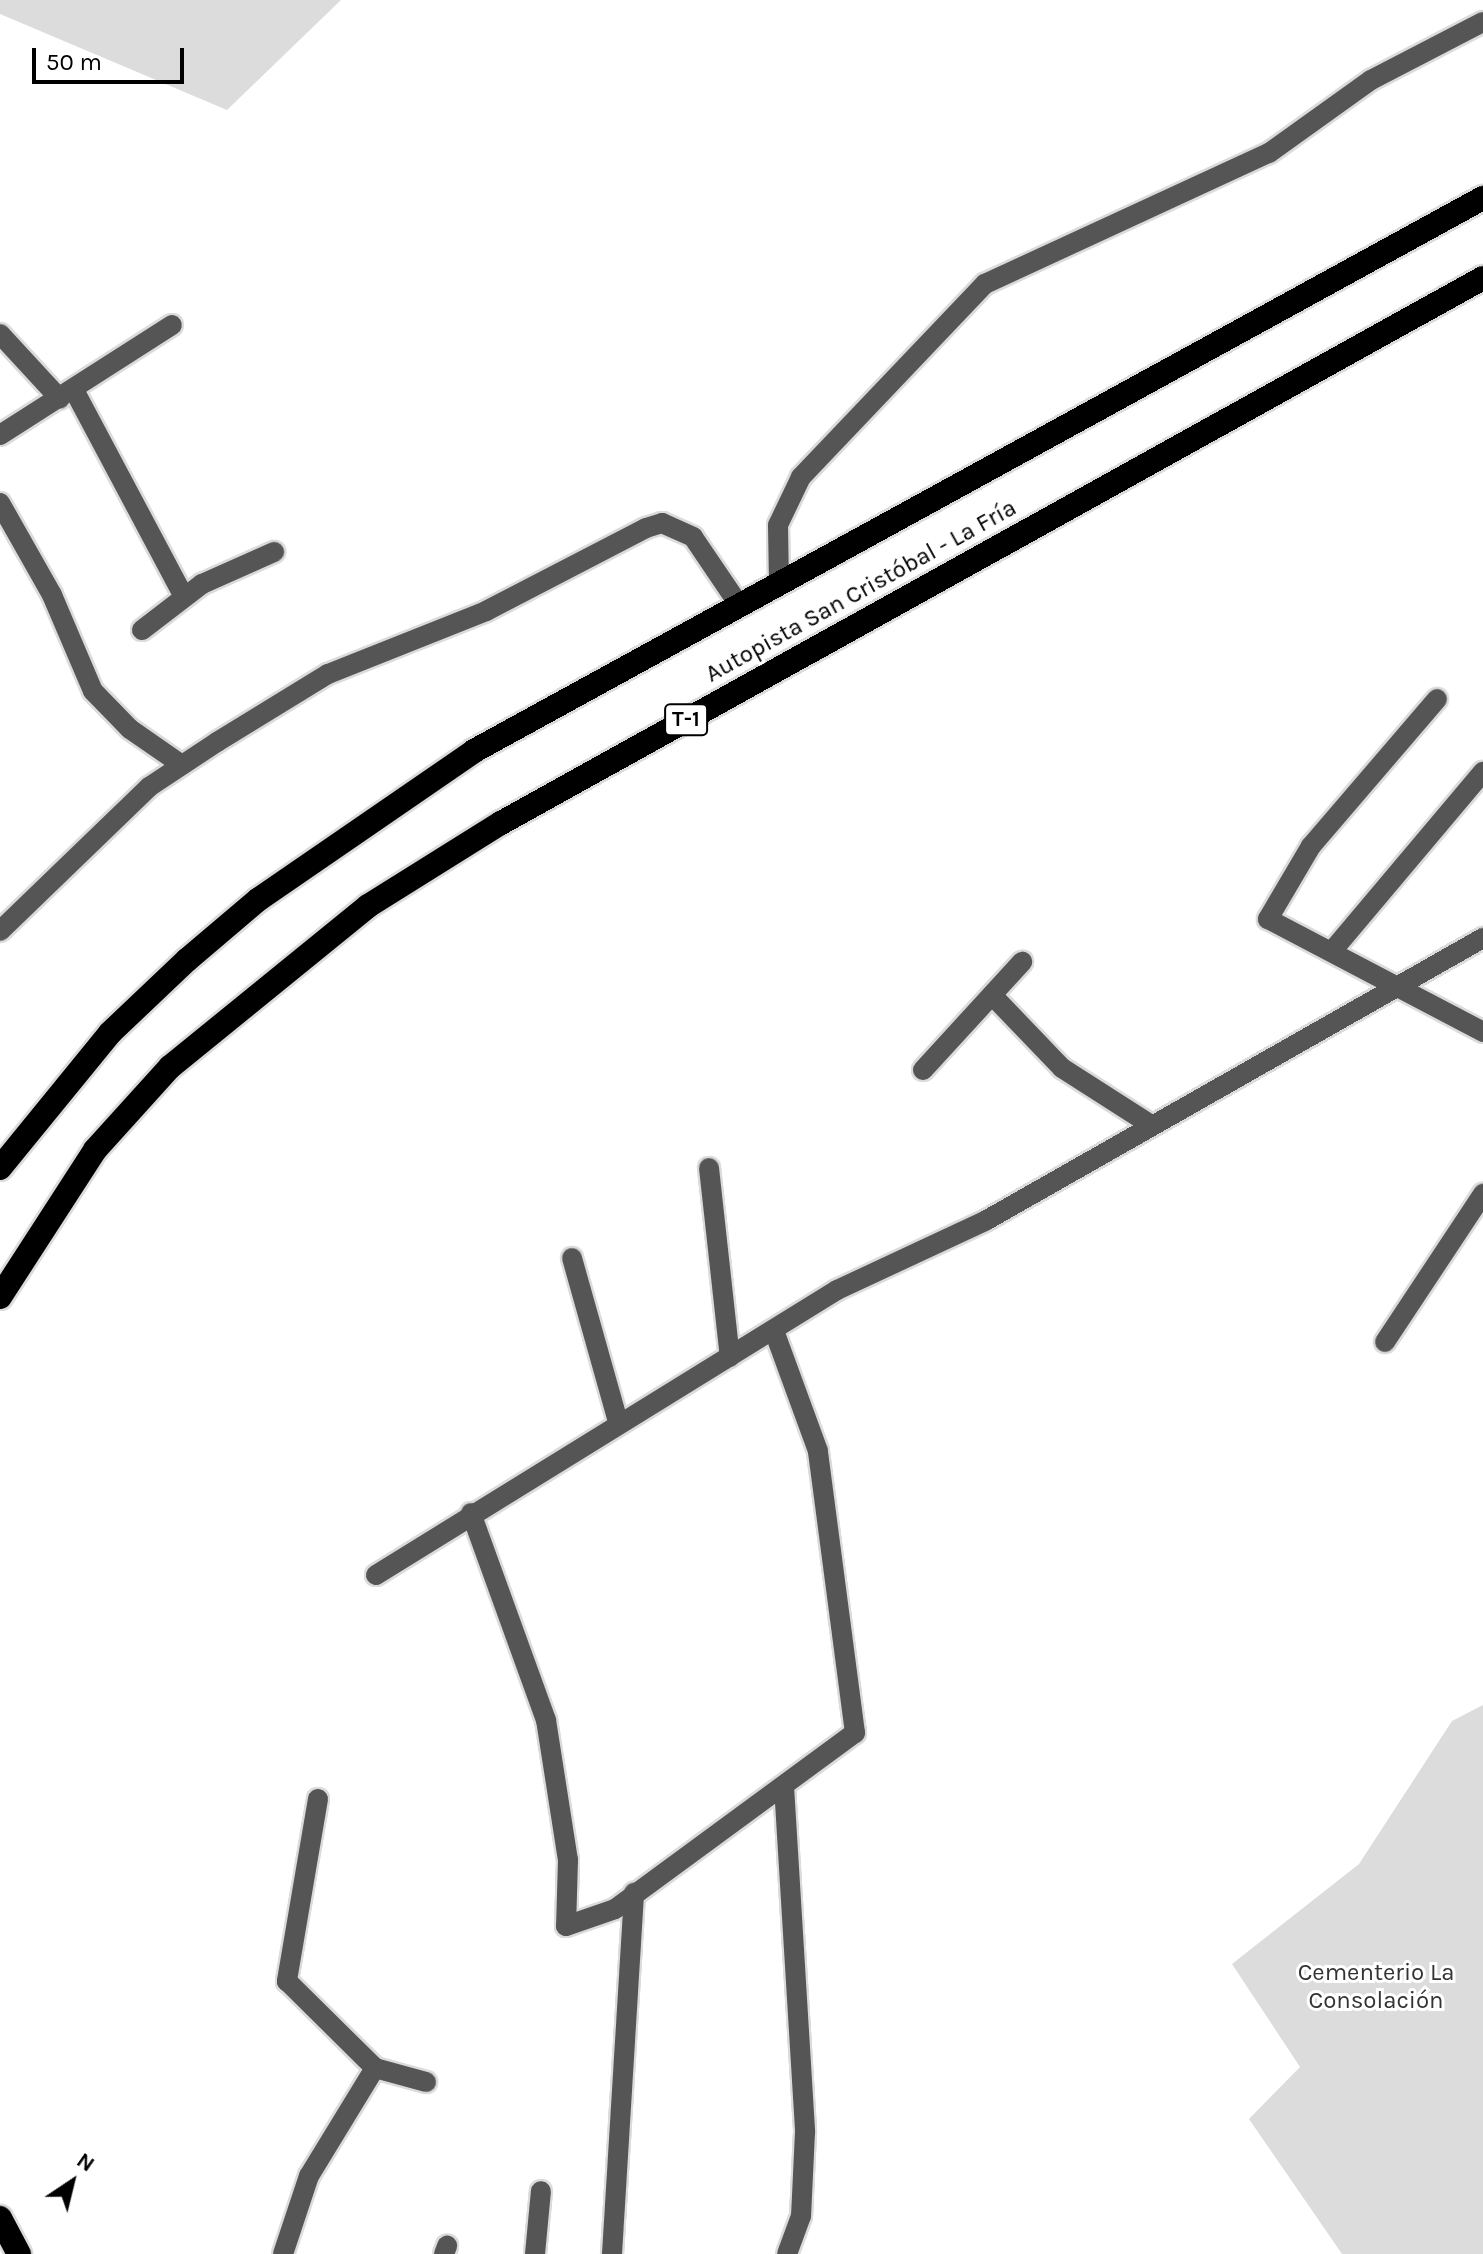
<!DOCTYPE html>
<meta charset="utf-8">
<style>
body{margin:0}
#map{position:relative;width:1483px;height:2254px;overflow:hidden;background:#fff;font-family:Karla,sans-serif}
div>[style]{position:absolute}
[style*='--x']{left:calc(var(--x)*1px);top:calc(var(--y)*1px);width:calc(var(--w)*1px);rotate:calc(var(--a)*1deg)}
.green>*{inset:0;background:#dcdcdc}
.roads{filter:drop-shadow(2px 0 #dbdbdb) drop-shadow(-2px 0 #dbdbdb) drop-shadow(0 2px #dbdbdb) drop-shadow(0 -2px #dbdbdb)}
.minor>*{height:20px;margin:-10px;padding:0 10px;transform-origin:10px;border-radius:10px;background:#555}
.highway>*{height:24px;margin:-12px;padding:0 12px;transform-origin:12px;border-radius:12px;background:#000}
span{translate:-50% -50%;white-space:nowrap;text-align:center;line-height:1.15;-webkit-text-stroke:6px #fff;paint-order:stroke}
.shield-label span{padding:2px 6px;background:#fff;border:2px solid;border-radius:6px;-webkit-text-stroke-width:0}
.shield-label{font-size:22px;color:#000;font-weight:700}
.street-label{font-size:24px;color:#000}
.park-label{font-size:24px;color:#333}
.north{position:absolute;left:32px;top:2142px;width:80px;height:80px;-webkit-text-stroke:6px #fff;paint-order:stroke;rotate:35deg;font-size:22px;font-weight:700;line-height:32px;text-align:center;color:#000}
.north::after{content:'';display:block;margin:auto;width:28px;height:36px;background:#000;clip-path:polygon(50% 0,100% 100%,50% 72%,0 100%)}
.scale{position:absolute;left:32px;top:48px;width:152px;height:36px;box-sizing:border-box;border:4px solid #000;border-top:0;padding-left:10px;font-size:24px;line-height:28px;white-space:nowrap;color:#000;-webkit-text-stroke:6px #fff;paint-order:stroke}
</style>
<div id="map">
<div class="green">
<i style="clip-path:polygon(0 0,341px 0,227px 110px,0 14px)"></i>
<i style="clip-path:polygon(1483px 1705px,1483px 2254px,1342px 2254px,1249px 2119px,1300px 2067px,1232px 1964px,1359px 1864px,1452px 1721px)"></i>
</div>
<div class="roads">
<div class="minor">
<i style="--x:0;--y:334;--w:88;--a:47.3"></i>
<i style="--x:74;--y:390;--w:234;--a:62"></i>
<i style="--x:0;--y:435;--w:204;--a:-32.6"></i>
<i style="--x:0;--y:503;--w:106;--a:60.5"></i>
<i style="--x:52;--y:595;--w:104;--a:66.9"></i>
<i style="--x:93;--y:691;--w:53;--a:45.8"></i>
<i style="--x:130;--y:729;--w:63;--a:34.7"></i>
<i style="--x:779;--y:583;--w:58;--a:-91"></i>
<i style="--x:778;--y:525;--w:53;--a:-64.4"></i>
<i style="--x:801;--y:477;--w:267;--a:-46.4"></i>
<i style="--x:985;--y:284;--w:313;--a:-24.8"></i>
<i style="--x:1269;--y:153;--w:125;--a:-35.6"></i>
<i style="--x:1371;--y:80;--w:126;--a:-27.4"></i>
<i style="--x:142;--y:630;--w:76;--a:-37.5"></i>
<i style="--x:202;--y:584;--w:79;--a:-24"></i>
<i style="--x:1437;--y:699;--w:194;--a:130.6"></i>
<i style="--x:1311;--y:846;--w:85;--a:120.5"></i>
<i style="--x:1268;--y:919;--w:243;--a:27.7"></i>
<i style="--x:0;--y:931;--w:207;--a:-44"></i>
<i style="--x:149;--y:787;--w:82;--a:-33.5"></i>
<i style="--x:217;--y:742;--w:130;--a:-31.5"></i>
<i style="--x:328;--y:674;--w:170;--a:-21.7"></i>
<i style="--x:486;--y:611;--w:180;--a:-27.4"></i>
<i style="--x:646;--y:528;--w:17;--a:-17"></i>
<i style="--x:662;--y:523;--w:34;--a:24"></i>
<i style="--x:693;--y:537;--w:82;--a:55.9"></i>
<i style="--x:1333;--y:950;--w:233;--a:-49.9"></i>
<i style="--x:992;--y:995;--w:101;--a:46.2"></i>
<i style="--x:1062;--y:1068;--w:102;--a:32.6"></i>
<i style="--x:923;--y:1070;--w:147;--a:-47.5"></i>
<i style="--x:709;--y:1168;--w:190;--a:83.7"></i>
<i style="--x:572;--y:1258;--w:170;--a:74.3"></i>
<i style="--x:1385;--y:1342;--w:178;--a:-56.5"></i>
<i style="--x:471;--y:1513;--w:220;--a:70.1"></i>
<i style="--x:546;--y:1720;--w:142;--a:81.1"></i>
<i style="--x:568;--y:1860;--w:66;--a:91.7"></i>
<i style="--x:566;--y:1926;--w:52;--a:-19.1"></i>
<i style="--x:615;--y:1909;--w:298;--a:-36.3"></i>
<i style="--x:855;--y:1733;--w:284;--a:-97.5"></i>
<i style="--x:818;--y:1451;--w:128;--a:-110.1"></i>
<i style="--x:376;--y:1575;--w:542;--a:-31.73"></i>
<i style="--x:837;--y:1290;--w:163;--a:-25"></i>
<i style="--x:985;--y:1221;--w:573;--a:-29.61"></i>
<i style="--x:784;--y:1786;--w:347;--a:86.5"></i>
<i style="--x:805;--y:2132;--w:84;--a:92.7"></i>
<i style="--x:801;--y:2216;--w:40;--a:110.2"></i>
<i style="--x:318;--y:1799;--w:185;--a:99.7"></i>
<i style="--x:287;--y:1981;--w:124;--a:44.7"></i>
<i style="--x:375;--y:2068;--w:53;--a:15.4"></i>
<i style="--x:283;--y:2254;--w:82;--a:-71.6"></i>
<i style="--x:309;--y:2176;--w:127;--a:-58.6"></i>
<i style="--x:444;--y:2254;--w:9;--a:-69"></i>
<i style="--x:535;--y:2254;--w:63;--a:-84.6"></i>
<i style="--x:612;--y:2254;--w:362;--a:-86.5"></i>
</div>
<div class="highway">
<i style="--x:0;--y:1168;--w:174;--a:-50.8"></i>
<i style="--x:110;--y:1033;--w:106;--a:-43.5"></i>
<i style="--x:187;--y:960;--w:94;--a:-40.3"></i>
<i style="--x:259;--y:899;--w:261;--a:-34.5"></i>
<i style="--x:474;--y:751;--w:1151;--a:-28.73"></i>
<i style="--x:0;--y:1297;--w:175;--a:-57.1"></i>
<i style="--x:95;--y:1150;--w:112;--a:-47.9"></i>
<i style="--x:170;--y:1067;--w:255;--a:-39.1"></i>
<i style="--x:368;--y:906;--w:157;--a:-32"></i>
<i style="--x:501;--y:823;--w:1123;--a:-29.03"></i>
<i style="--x:0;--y:2218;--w:41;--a:62.2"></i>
</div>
</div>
<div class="shield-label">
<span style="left:686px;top:720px">T-1</span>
</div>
<div class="street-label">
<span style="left:861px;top:591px;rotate:-29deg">Autopista San Cristóbal - La Fría</span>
</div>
<div class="park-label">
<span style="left:1376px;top:1987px">Cementerio La<br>Consolación</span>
</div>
<div class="north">N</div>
<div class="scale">50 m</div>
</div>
